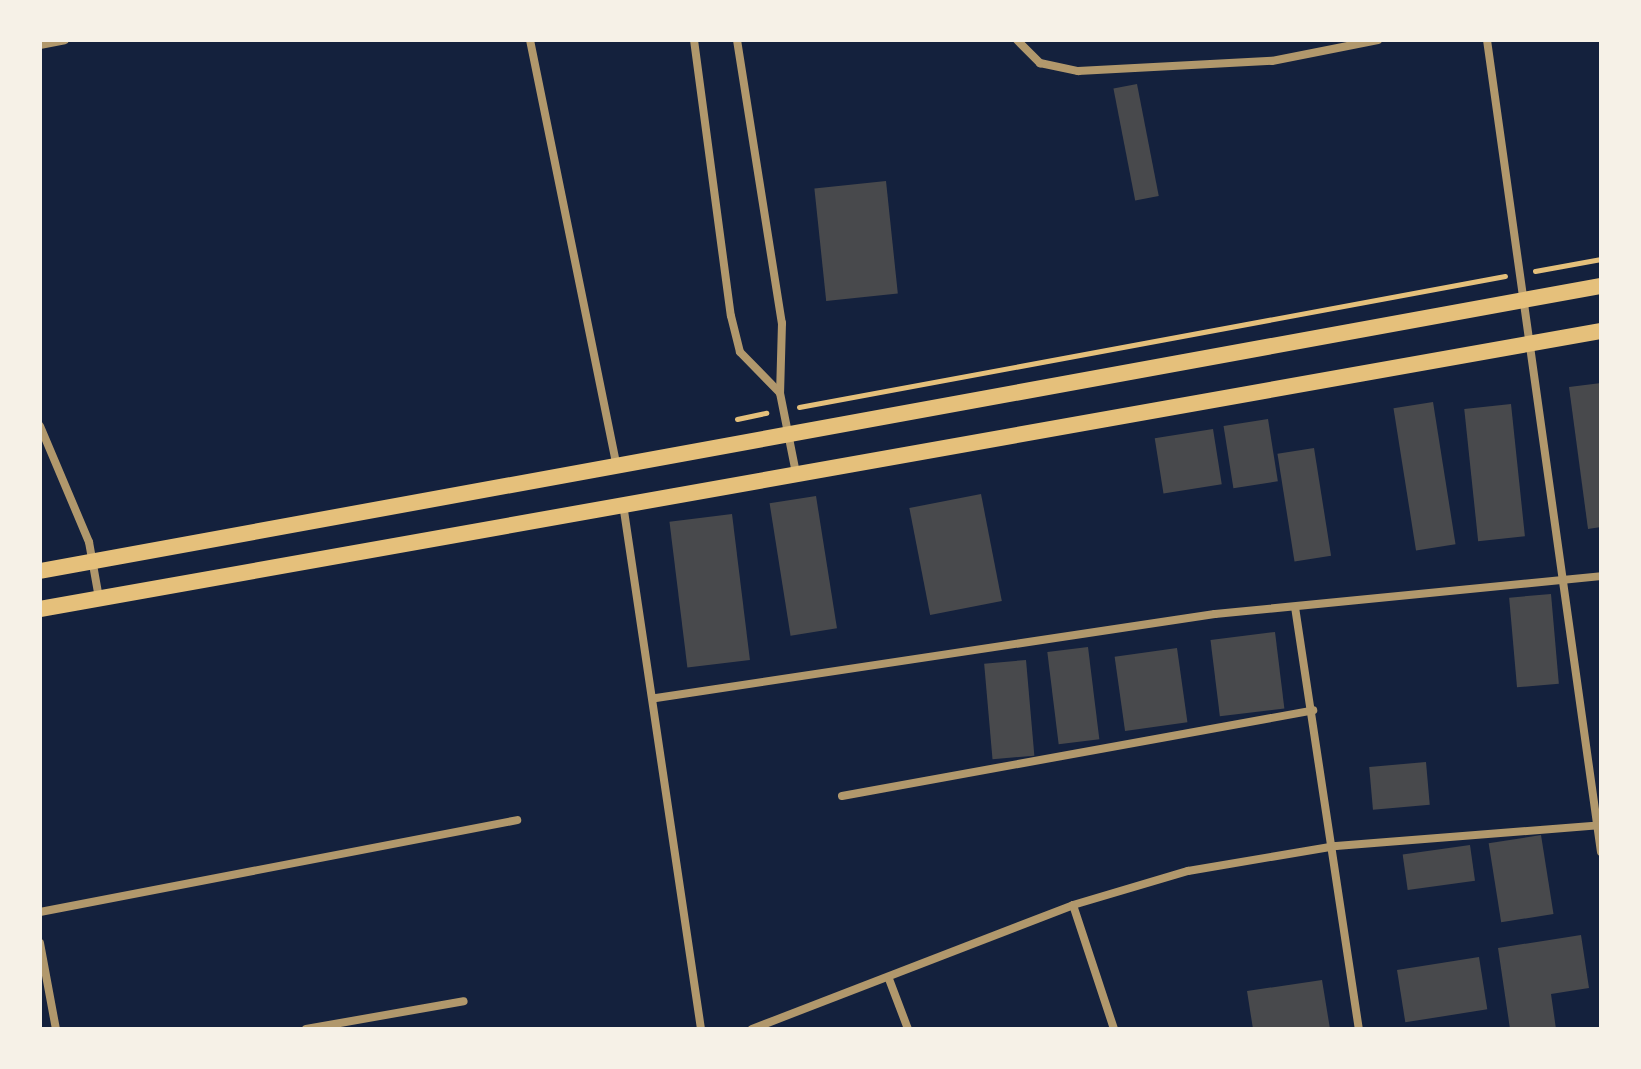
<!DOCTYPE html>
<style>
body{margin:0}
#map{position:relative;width:1641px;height:1069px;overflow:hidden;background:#14213d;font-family:"PT Sans",sans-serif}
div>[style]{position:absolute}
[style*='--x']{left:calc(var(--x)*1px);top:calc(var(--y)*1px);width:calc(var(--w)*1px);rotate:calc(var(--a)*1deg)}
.building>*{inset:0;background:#48494c;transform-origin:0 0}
.path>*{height:5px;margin:-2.5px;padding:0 2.5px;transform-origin:2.5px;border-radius:2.5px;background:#e5c07b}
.minor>*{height:8px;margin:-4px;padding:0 4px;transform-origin:4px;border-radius:4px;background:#b1986c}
.secondary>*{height:16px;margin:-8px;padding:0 8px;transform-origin:8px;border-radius:8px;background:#e5c07b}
span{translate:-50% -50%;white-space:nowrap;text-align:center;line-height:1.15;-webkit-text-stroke:6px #f6f1e7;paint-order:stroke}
.frame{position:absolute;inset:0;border:42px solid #f6f1e7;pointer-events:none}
</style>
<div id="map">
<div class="building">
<i style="left:1137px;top:84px;width:114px;height:24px;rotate:79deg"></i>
<i style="left:886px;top:181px;width:113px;height:72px;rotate:84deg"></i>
<i style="clip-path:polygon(1601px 383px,1601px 527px,1588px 529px,1569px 387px)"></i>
<i style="left:1433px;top:402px;width:144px;height:40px;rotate:81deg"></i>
<i style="left:1511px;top:404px;width:133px;height:47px;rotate:84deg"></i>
<i style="left:1268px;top:419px;width:63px;height:45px;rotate:81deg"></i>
<i style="left:1213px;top:429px;width:56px;height:59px;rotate:81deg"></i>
<i style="left:1314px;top:448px;width:109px;height:37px;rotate:81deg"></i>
<i style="left:981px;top:494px;width:109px;height:73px;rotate:79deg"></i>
<i style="left:816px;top:496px;width:134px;height:47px;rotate:81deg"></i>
<i style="left:732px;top:514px;width:147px;height:63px;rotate:83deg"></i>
<i style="left:1551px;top:594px;width:90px;height:42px;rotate:85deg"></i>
<i style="left:1275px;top:632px;width:77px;height:65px;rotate:83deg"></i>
<i style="left:1088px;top:647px;width:93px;height:41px;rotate:83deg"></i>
<i style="left:1177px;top:648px;width:75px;height:63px;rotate:82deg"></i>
<i style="left:1026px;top:660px;width:96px;height:42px;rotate:85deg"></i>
<i style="left:1426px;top:762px;width:43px;height:57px;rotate:85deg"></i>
<i style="left:1541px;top:835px;width:80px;height:53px;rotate:81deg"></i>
<i style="left:1470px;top:845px;width:36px;height:68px;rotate:82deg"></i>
<i style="clip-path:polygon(1581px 935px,1589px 988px,1551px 994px,1556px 1029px,1510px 1029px,1498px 948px)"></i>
<i style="left:1479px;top:957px;width:53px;height:83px;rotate:81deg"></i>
<i style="clip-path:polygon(1322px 980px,1330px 1029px,1253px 1029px,1247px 991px)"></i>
</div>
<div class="path">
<i style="--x:1535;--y:271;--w:67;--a:-10.3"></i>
<i style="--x:799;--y:407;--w:718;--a:-10.51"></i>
<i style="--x:737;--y:419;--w:30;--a:-12"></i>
</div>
<div class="minor">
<i style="--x:530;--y:40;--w:436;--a:78.5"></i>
<i style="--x:694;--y:40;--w:278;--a:82.4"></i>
<i style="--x:731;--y:316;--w:37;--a:76"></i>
<i style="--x:740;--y:352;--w:57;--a:45.7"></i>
<i style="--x:737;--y:40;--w:287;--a:81"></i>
<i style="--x:782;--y:323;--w:70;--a:91.6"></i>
<i style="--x:780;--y:393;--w:82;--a:78.7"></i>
<i style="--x:1017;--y:40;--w:33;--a:45"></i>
<i style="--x:1040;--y:63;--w:39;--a:12"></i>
<i style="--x:1078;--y:71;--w:194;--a:-3"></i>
<i style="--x:1272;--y:61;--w:108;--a:-11.2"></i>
<i style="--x:1487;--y:40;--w:820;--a:82.01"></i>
<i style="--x:40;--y:45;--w:25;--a:-11"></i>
<i style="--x:40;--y:426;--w:126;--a:67.1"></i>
<i style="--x:89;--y:542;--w:57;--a:79.9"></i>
<i style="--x:623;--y:504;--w:531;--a:81.55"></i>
<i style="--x:1295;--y:607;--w:427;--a:81.4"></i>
<i style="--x:656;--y:698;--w:565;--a:-8.55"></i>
<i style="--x:1215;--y:614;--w:388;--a:-5.6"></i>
<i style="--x:842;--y:796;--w:479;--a:-10.3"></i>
<i style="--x:1073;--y:905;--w:131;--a:71.7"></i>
<i style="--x:40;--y:912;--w:486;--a:-10.9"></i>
<i style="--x:40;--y:943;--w:87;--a:79.5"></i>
<i style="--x:889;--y:979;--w:53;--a:69.2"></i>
<i style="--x:306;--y:1029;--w:160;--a:-10"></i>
<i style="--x:752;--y:1029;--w:344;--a:-21.1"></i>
<i style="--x:1073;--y:905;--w:120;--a:-16.5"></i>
<i style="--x:1188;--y:871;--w:150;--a:-9.6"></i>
<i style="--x:1336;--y:846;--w:266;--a:-4.5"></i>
</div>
<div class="secondary">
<i style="--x:40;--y:571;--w:1587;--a:-10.35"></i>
<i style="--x:40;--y:609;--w:1586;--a:-10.1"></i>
</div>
<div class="frame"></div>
</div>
